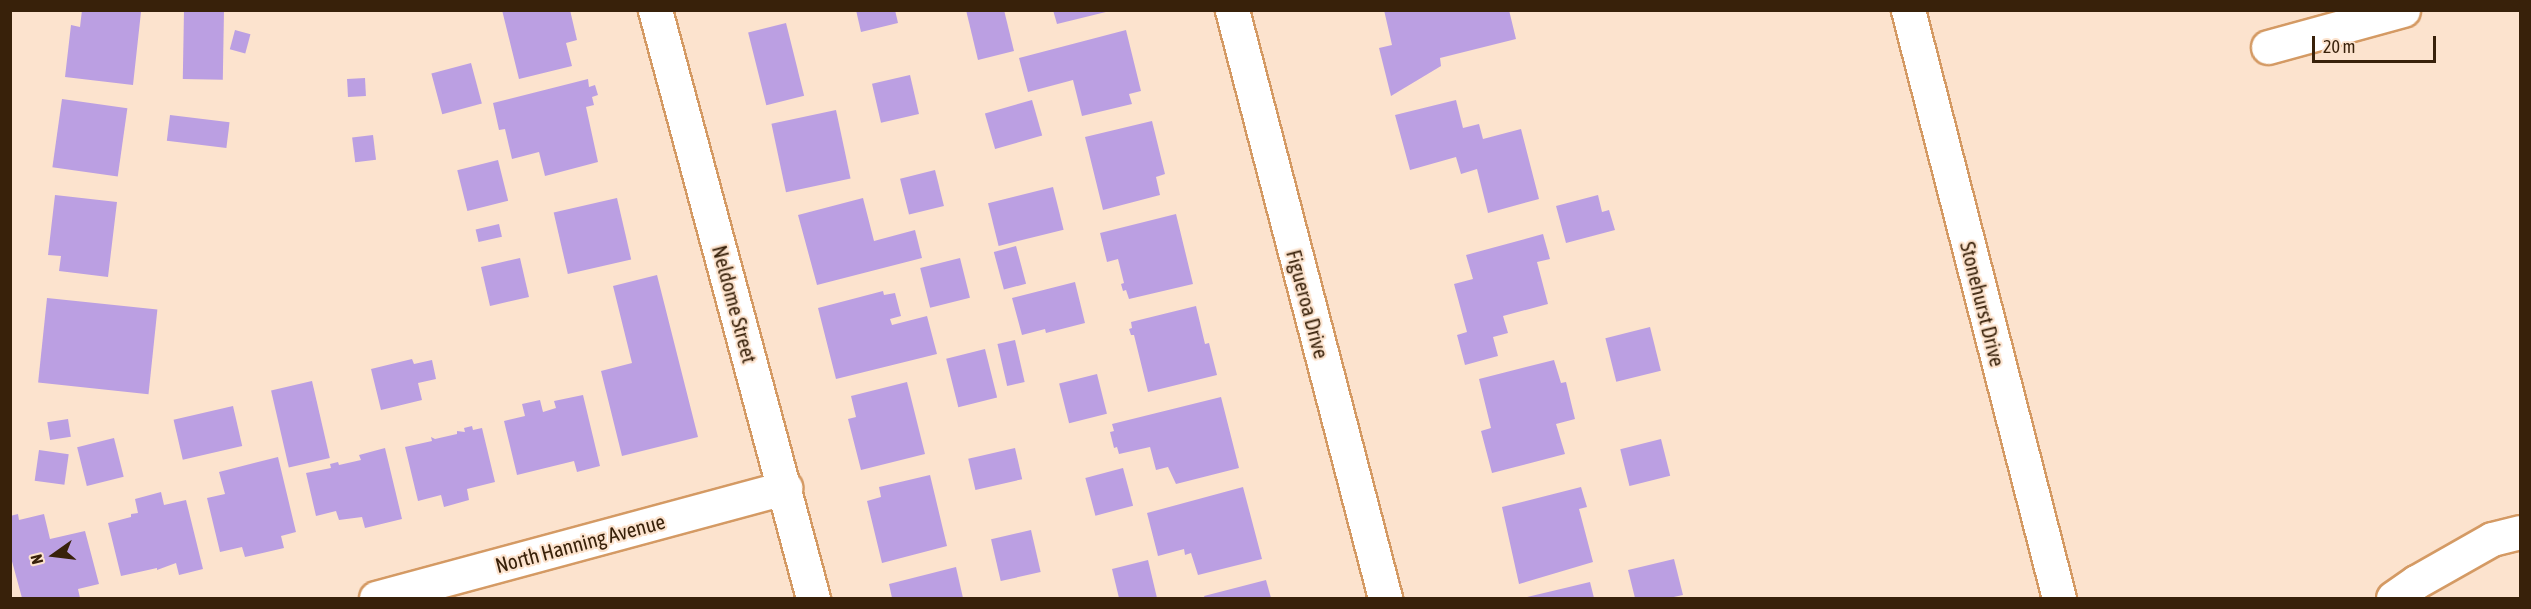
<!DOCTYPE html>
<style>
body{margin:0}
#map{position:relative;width:2531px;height:609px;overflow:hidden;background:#fce3ce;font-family:"Asap Condensed",sans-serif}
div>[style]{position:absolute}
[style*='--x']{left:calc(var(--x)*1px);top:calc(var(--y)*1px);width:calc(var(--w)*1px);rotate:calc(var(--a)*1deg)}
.building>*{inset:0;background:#bb9fe2;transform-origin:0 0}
.roads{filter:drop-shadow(2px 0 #d49a64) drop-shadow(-2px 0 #d49a64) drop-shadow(0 2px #d49a64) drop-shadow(0 -2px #d49a64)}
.minor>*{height:33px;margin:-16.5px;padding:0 16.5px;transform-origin:16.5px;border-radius:16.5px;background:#fff}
span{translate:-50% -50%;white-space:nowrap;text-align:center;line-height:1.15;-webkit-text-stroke:4.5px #fce3ce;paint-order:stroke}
.street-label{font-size:21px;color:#38210a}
.frame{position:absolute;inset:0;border:12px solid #38210a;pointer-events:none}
.north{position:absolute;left:24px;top:525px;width:60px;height:60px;-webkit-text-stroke:4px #fce3ce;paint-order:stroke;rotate:256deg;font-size:16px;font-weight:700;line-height:24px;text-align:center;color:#38210a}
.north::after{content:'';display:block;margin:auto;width:21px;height:27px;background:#38210a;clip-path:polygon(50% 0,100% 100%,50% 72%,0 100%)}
.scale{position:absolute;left:2312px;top:36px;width:124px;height:27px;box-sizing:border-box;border:3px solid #38210a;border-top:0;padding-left:8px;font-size:18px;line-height:21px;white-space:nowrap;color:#38210a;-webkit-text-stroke:4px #fce3ce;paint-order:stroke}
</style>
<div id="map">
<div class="building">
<i style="clip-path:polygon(82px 10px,141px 12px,133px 85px,65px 77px,71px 25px,80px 27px)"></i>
<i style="left:184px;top:10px;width:40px;height:69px;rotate:1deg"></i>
<i style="clip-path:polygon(502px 10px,570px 10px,577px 40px,566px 43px,572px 66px,519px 79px)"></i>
<i style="clip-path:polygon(856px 10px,895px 10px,898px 23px,861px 32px)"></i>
<i style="clip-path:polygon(966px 10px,1004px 10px,1014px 51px,978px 60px)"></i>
<i style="clip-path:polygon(1053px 10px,1109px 10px,1110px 11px,1057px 24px)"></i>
<i style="clip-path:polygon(1384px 10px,1509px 10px,1516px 39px,1440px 58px,1441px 66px,1391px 96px,1379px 48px,1392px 45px)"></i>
<i style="left:786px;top:23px;width:75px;height:39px;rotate:76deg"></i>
<i style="left:235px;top:30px;width:16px;height:20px;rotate:15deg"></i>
<i style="clip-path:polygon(1126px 30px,1141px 91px,1129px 94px,1132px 104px,1082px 116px,1073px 80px,1028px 92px,1019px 58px)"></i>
<i style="left:471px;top:63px;width:42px;height:41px;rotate:75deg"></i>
<i style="left:910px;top:75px;width:40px;height:39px;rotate:77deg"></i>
<i style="left:365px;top:78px;width:18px;height:18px;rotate:87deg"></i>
<i style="clip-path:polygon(588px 79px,589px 87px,595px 85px,598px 95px,592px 97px,594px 105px,586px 107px,598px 162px,545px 176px,539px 152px,512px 159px,505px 129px,499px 130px,493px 103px)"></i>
<i style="left:62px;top:99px;width:66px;height:69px;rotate:8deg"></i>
<i style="left:1032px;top:100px;width:37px;height:49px;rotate:74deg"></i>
<i style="clip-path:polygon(1456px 100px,1463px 128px,1479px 124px,1483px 139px,1521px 129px,1539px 199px,1488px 213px,1477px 169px,1461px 174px,1456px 157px,1410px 170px,1395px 115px)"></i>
<i style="left:836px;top:110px;width:70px;height:66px;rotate:78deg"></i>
<i style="left:170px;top:115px;width:60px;height:26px;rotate:7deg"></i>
<i style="clip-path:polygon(1152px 121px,1165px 174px,1156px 177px,1160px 195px,1103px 210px,1085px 137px)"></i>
<i style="left:373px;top:135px;width:25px;height:21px;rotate:83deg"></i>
<i style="left:498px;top:160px;width:42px;height:42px;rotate:76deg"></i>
<i style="left:935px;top:170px;width:37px;height:36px;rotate:76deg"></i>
<i style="left:1053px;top:187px;width:44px;height:67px;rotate:76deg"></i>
<i style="clip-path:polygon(55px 195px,117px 202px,108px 277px,59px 271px,61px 256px,48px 255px)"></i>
<i style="clip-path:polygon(1598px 195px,1602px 212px,1609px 210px,1615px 230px,1566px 243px,1556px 206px)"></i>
<i style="left:617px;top:198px;width:63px;height:65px;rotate:77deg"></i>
<i style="clip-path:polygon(863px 198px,874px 241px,915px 230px,922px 258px,817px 285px,798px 215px)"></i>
<i style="clip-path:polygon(1176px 214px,1193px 284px,1129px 299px,1126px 290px,1123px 291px,1121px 284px,1124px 283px,1118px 259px,1107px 262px,1100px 233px)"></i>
<i style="left:499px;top:224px;width:13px;height:24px;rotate:77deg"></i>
<i style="clip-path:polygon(1543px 234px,1550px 259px,1537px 262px,1548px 304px,1503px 316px,1508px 333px,1493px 337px,1498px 356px,1465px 365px,1457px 335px,1467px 332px,1454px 284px,1473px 279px,1466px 255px)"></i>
<i style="left:1016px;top:246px;width:39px;height:23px;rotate:75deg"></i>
<i style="left:520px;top:258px;width:40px;height:40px;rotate:77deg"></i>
<i style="left:960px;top:258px;width:41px;height:41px;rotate:76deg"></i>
<i style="clip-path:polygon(657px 275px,698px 437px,622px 456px,601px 371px,632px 363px,613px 286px)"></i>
<i style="clip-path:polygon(1075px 282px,1085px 323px,1046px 333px,1045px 329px,1022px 335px,1012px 298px)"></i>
<i style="clip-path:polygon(883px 291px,884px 295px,895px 293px,901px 316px,890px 319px,892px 325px,927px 316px,937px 354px,836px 379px,818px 308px)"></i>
<i style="left:47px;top:298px;width:111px;height:85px;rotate:6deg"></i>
<i style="clip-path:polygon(1196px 306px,1205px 344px,1209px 343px,1217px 375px,1148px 392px,1134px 335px,1131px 335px,1129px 329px,1132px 328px,1131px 322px)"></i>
<i style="left:1650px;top:327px;width:45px;height:46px;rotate:76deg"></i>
<i style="left:1015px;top:340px;width:43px;height:18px;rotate:77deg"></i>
<i style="left:985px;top:349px;width:50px;height:40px;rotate:76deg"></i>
<i style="clip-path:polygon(412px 359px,414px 364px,432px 360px,436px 379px,418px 383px,422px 400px,381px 410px,371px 369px)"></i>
<i style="clip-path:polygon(1554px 360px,1561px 383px,1566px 382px,1575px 419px,1556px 424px,1565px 454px,1492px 473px,1481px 431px,1491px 428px,1479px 379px)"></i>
<i style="left:1097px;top:374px;width:41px;height:39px;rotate:76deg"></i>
<i style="left:312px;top:381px;width:79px;height:42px;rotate:77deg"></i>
<i style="clip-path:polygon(907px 382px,925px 454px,861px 470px,848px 419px,856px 417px,851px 396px)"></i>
<i style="clip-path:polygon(583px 395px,600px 466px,577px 472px,574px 461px,517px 475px,504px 421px,525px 416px,522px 404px,540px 400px,543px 412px,556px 408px,554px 401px)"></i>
<i style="clip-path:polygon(1221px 397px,1239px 468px,1176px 484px,1168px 467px,1156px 470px,1150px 447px,1119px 454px,1117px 447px,1114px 448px,1110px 432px,1114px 431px,1112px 424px)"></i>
<i style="left:233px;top:406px;width:41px;height:61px;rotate:77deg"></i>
<i style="left:68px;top:419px;width:18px;height:21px;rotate:81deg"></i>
<i style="clip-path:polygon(472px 426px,473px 430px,482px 428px,495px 482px,467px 489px,469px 500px,444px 507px,441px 495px,418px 501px,405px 447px,432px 441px,431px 437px,435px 439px,457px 434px,457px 431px,465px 432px,464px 428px)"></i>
<i style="left:114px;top:438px;width:40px;height:38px;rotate:76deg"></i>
<i style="left:1661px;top:439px;width:38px;height:42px;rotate:76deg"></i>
<i style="clip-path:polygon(385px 448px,402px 519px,365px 528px,362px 517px,339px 520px,336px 511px,316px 516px,306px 473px,331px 468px,330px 464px,338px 462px,339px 465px,361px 460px,359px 455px)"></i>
<i style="left:1015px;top:448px;width:32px;height:48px;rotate:77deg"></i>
<i style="left:39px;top:450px;width:30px;height:31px;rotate:8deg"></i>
<i style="clip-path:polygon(278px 457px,296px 532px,281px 536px,284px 548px,245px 557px,242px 547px,220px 552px,207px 498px,225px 494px,219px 472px)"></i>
<i style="left:1123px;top:468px;width:39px;height:39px;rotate:75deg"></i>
<i style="clip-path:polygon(930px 475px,947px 546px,882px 563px,867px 501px,881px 497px,879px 487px)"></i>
<i style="clip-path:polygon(1243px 487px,1262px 559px,1198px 575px,1191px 553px,1185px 555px,1184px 549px,1158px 556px,1147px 513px)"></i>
<i style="clip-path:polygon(1581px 487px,1587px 507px,1579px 509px,1593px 562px,1519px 584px,1502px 507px)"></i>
<i style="clip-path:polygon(161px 492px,164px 505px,186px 500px,203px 569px,179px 575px,176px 563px,157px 570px,157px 568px,121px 576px,108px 523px,131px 517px,131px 514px,138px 513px,135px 499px)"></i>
<i style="clip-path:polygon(18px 514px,19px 520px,44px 514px,50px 539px,85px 531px,99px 584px,78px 589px,80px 598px,22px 598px,10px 554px,10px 516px)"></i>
<i style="left:1031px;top:530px;width:43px;height:41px;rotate:77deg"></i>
<i style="clip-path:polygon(1674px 559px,1683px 595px,1669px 598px,1635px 598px,1628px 570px)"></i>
<i style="clip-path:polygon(1148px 560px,1157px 598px,1119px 598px,1112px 569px)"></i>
<i style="clip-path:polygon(956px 567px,963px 598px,892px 598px,889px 584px)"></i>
<i style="clip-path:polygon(1266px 580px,1271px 598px,1205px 598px,1204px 596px)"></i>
<i style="clip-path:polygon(1590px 582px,1594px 598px,1523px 598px)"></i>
</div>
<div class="roads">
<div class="minor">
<i style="--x:655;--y:10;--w:609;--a:74.96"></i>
<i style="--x:1232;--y:10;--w:608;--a:75.41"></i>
<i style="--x:1908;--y:10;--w:607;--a:75.6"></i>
<i style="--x:2268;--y:47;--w:140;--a:-15.3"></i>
<i style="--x:376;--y:598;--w:424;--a:-15.1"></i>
<i style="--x:2393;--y:598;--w:28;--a:-35"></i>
<i style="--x:2416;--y:582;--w:87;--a:-29.5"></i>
<i style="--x:2492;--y:539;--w:29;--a:-14"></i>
</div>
</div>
<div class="street-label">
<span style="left:735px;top:304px;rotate:75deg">Neldome Street</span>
<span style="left:1308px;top:304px;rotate:75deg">Figueroa Drive</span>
<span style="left:1983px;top:304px;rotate:76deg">Stonehurst Drive</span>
<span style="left:580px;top:543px;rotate:-15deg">North Hanning Avenue</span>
</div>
<div class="frame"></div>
<div class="north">N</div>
<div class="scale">20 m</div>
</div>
